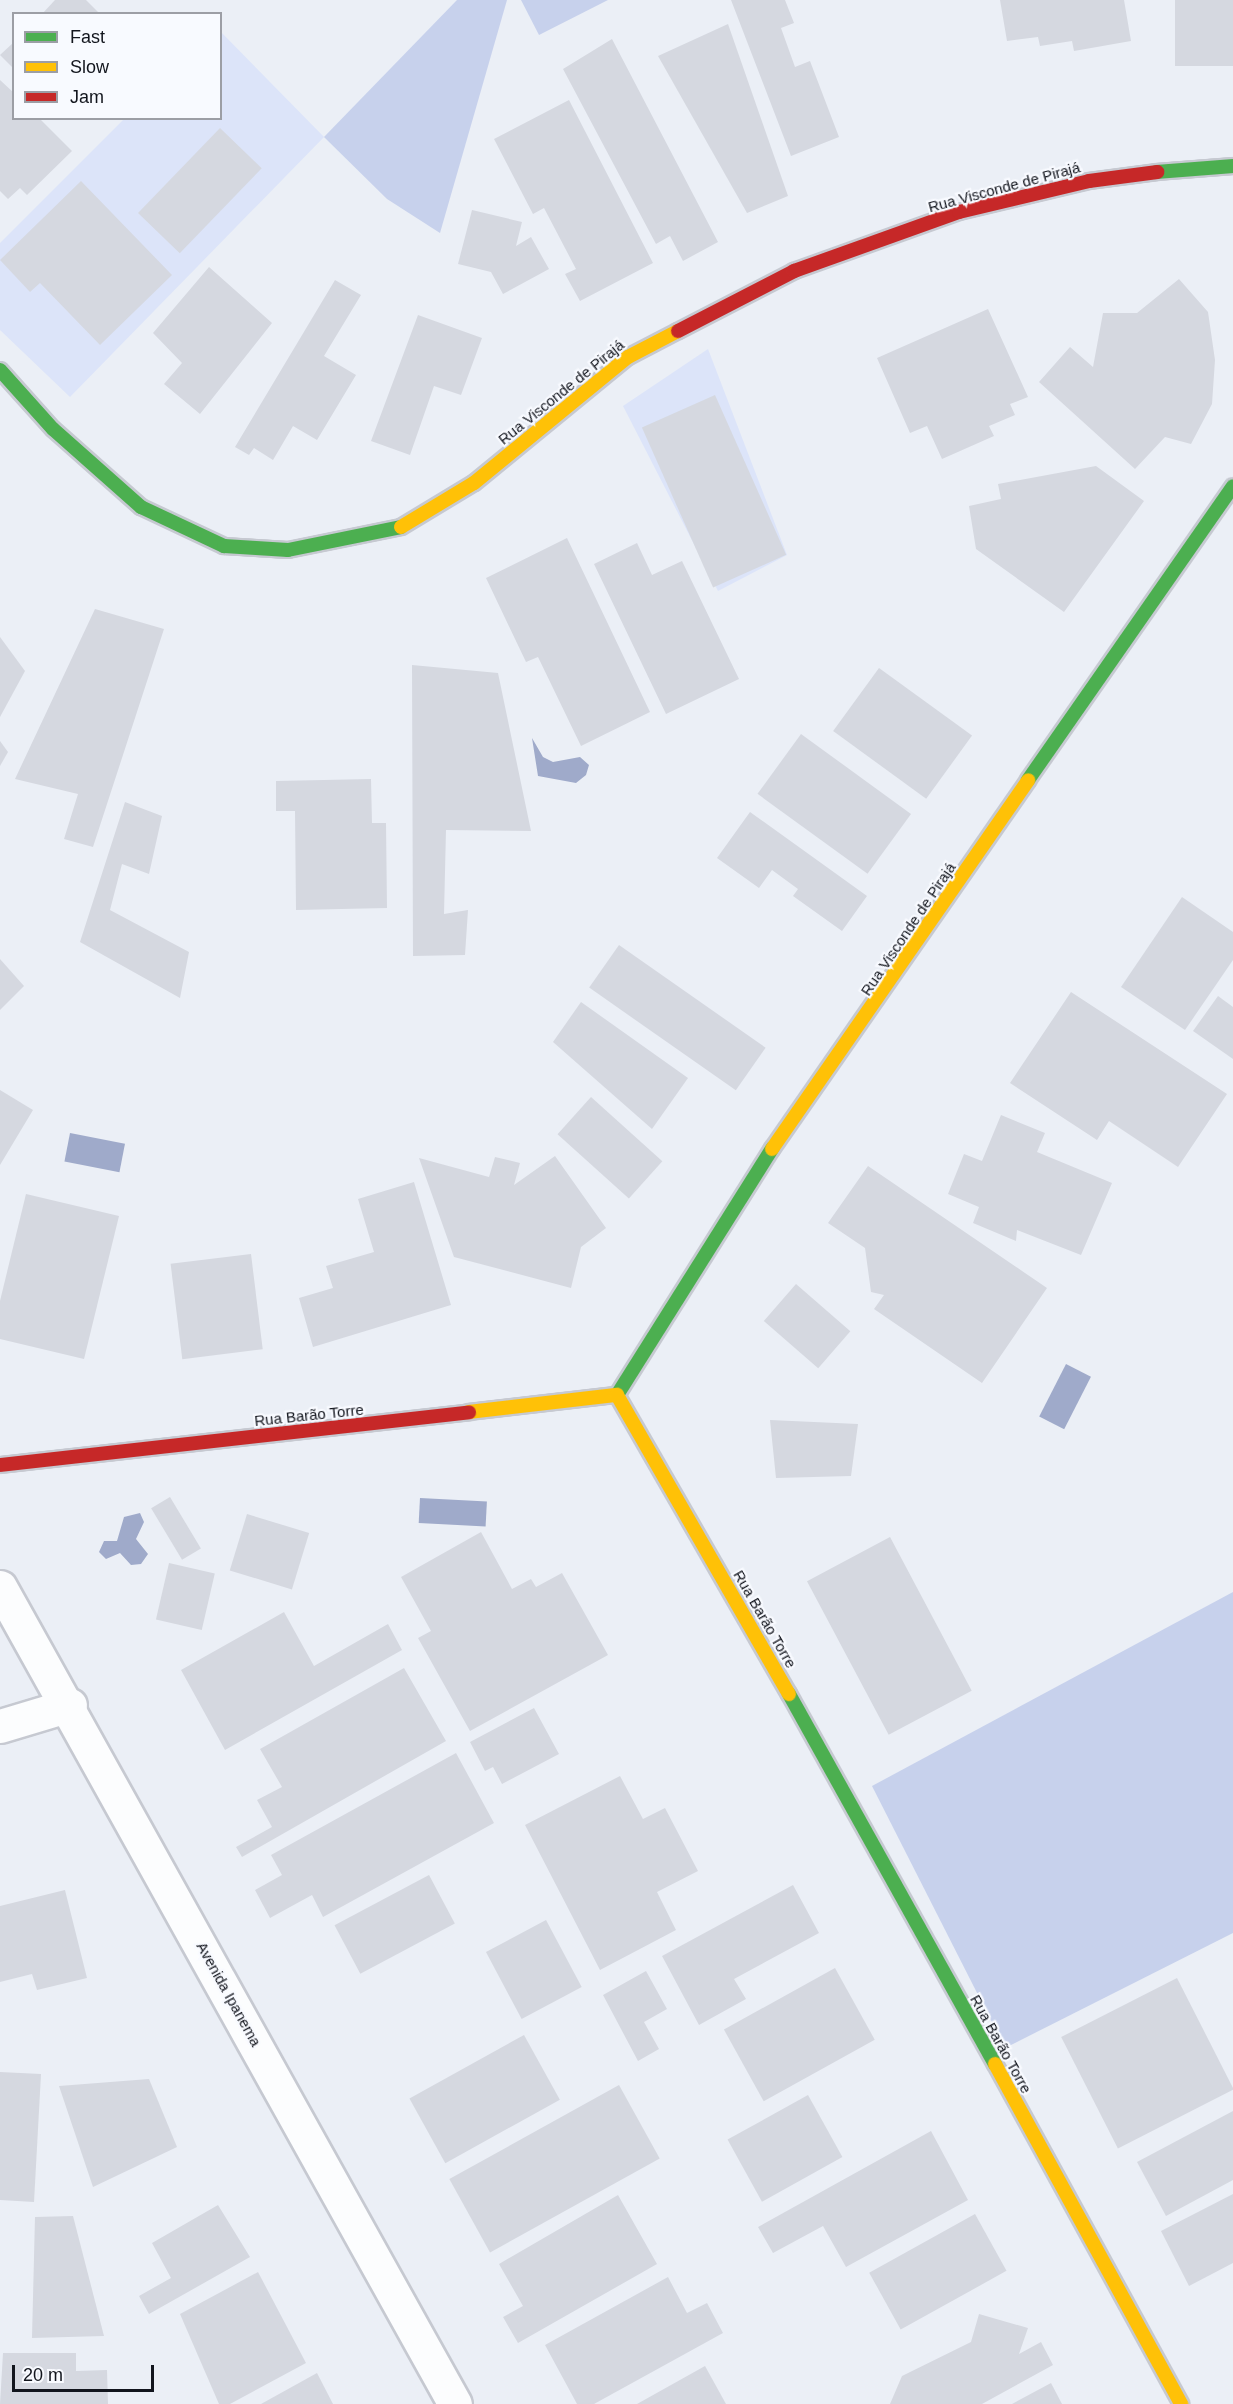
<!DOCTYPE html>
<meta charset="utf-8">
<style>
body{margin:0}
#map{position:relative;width:1233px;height:2404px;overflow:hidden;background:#ebeff6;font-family:Arial,sans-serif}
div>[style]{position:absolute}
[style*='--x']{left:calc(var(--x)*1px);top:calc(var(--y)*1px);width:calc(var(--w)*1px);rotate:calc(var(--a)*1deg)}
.green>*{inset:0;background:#dce4f9}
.forest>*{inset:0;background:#c7d1ec}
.water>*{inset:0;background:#9faaca;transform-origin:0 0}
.building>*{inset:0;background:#d5d8e0;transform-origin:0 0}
.roads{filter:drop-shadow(2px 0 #c6c9d1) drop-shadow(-2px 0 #c6c9d1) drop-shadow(0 2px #c6c9d1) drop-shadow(0 -2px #c6c9d1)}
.street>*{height:33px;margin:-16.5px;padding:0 16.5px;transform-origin:16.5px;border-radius:16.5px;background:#fcfdfe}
.fast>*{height:14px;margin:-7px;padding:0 7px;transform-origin:7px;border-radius:7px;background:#4caf50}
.slow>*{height:14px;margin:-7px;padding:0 7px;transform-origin:7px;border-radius:7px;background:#ffc107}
.jam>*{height:14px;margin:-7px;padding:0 7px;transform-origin:7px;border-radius:7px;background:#c62828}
span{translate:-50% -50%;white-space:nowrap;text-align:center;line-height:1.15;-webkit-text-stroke:4.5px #f8faff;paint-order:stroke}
.street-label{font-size:15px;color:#12151d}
.legend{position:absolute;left:12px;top:12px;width:210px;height:108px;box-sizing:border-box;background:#f8faff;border:2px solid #9c9ea5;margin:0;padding:8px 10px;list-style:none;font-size:18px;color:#12151d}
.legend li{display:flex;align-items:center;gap:12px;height:30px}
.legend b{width:30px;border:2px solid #9c9ea5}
.scale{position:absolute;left:12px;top:2365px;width:142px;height:27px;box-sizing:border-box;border:3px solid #12151d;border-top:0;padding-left:8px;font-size:18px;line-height:21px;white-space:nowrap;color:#12151d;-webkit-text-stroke:4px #f8faff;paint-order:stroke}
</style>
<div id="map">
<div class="green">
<i style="clip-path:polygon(221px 32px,324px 137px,70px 397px,0 330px,0 243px,124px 119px,220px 118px)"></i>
<i style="clip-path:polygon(708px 349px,787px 555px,718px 591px,623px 406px)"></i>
</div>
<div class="forest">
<i style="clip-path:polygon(457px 0,507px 0,440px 233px,387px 199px,324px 137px)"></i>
<i style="clip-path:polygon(521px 0,608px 0,539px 35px)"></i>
<i style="clip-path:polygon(1233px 1592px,1233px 1933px,1005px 2048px,872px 1786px)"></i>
</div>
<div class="water">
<i style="clip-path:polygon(532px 738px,543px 757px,553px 762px,580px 757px,589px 765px,586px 775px,576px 783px,538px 776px)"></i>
<i style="left:70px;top:1133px;width:56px;height:29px;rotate:11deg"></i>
<i style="left:1066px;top:1364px;width:28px;height:59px;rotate:27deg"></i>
<i style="left:420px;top:1498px;width:67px;height:25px;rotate:3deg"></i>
<i style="clip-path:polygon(140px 1513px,144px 1522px,136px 1539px,148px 1554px,141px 1564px,131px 1565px,120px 1553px,106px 1559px,99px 1552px,104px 1541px,117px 1541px,124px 1517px)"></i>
</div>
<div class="building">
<i style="clip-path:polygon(55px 0,86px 0,100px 14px,42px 14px)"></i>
<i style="clip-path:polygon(731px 0,785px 0,794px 23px,781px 28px,795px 67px,810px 61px,839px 137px,791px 156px)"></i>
<i style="clip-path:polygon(1000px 0,1124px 0,1131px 41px,1074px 51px,1072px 41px,1040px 46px,1038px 37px,1007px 41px)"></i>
<i style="left:1175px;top:0;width:58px;height:66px"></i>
<i style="clip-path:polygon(728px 24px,788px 196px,747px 213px,658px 56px)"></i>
<i style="clip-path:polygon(612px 39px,718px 242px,683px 261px,670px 236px,656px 244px,563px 69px)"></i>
<i style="clip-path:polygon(14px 42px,14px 69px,0 55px)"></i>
<i style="clip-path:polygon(0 80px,14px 93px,14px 118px,39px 118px,72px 151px,27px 195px,20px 188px,8px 199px,0 191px)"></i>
<i style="clip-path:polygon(569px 100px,653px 263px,580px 301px,565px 274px,576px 269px,544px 208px,533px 214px,494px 139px)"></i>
<i style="left:220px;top:128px;width:58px;height:118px;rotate:44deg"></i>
<i style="clip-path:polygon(81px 181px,172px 275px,100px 345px,40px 283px,30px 292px,0 260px)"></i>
<i style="clip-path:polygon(472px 210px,522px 222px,516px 246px,531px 237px,549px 269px,503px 294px,491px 272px,458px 264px)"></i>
<i style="clip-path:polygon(209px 267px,272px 323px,200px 414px,164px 384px,182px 363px,153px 333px)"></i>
<i style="clip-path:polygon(1179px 279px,1208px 312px,1215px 360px,1212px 404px,1191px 444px,1165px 437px,1135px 469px,1039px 382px,1070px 347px,1093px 367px,1103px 313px,1137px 313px)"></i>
<i style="clip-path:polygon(335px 280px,361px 295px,324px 356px,356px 375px,317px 440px,293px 426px,273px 460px,254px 448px,249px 455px,235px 447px)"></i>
<i style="clip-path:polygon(988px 309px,1028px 397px,1010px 404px,1015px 415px,989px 426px,994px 436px,942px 459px,927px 426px,910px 433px,877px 358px)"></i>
<i style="clip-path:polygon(418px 315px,482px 338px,461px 395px,434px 386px,410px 455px,371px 441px)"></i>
<i style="left:715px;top:395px;width:175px;height:80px;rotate:66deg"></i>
<i style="clip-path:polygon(1096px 466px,1144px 501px,1064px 612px,976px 549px,969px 506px,1001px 499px,998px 484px)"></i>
<i style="clip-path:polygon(567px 538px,650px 712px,581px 746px,538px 657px,526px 662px,486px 578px)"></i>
<i style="clip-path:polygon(637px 543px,652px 575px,682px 561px,739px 679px,666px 714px,594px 564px)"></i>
<i style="clip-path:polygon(95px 609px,164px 629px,93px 847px,64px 839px,78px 794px,15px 779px)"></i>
<i style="clip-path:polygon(0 637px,25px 671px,0 717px)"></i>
<i style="clip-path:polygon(412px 665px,498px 673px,531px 831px,446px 830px,444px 914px,468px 910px,465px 955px,413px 956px)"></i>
<i style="left:879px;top:668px;width:115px;height:78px;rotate:36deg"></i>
<i style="left:801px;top:734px;width:136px;height:74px;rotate:36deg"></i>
<i style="clip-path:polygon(0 741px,8px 752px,0 766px)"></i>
<i style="clip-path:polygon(371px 779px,372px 823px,386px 823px,387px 908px,296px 910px,295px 811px,276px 811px,276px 781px)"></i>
<i style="clip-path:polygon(125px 802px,162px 816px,149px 874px,122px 864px,110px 910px,189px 952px,180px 998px,80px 942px)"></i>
<i style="clip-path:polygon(750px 812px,867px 896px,842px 931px,793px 896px,798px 889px,772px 870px,759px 888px,717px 858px)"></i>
<i style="clip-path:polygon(1182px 897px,1233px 932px,1233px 960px,1185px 1030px,1121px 987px)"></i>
<i style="left:619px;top:945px;width:179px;height:52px;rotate:35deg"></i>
<i style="clip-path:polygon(0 959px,24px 986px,0 1010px)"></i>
<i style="clip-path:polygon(1071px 992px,1227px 1094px,1178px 1167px,1109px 1121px,1097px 1140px,1010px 1083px)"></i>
<i style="clip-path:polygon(1218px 996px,1233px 1007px,1233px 1059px,1193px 1031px)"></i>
<i style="clip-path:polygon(581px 1002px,688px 1078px,652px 1129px,553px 1042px)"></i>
<i style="clip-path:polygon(0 1090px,33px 1110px,0 1165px)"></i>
<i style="left:591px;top:1097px;width:96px;height:50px;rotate:42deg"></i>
<i style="clip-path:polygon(1001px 1115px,1045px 1133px,1037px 1152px,1112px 1183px,1081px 1255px,1017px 1230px,1016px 1241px,973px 1223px,979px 1207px,948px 1194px,964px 1154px,982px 1161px)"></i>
<i style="clip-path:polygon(555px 1156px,606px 1228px,581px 1247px,571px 1288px,454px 1257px,419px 1158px,489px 1177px,495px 1157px,520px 1163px,514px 1185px)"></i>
<i style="clip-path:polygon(868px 1166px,1047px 1288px,982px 1383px,874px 1309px,884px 1295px,871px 1292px,865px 1248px,828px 1223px)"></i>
<i style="clip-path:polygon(414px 1182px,451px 1305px,313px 1347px,299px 1298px,333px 1288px,326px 1266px,374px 1252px,358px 1199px)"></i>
<i style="clip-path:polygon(26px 1194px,119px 1216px,84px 1359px,0 1339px,0 1301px)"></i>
<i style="left:251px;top:1254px;width:96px;height:81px;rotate:83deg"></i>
<i style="left:796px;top:1284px;width:72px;height:49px;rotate:41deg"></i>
<i style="clip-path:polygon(770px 1420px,858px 1424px,851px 1476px,776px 1478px)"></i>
<i style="left:170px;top:1497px;width:60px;height:22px;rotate:59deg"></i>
<i style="left:247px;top:1514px;width:65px;height:59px;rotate:17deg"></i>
<i style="clip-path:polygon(481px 1532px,512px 1589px,531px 1579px,536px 1587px,562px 1573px,608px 1655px,470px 1731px,418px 1638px,431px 1631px,401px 1577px)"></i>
<i style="left:890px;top:1537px;width:174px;height:94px;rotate:62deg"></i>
<i style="left:169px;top:1563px;width:47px;height:58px;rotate:13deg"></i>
<i style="clip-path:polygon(284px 1612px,314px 1666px,388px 1624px,402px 1650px,225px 1750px,181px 1670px)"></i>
<i style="clip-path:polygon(404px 1668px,446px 1741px,242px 1857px,236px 1847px,272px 1827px,257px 1800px,282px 1787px,260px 1749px)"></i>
<i style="clip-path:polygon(534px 1708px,559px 1754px,502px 1784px,493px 1767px,485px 1771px,470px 1742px)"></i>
<i style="clip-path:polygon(456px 1753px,494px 1823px,323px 1917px,312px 1895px,270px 1918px,255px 1890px,282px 1875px,271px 1855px)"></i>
<i style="clip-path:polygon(620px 1776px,643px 1819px,665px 1808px,698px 1871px,657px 1892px,676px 1930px,600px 1970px,525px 1825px)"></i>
<i style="left:429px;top:1875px;width:55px;height:107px;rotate:62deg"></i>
<i style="clip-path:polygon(793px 1885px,819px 1933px,734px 1979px,746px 1999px,699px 2025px,662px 1956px)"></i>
<i style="clip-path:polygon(65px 1890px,87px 1978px,37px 1990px,32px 1974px,0 1982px,0 1906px)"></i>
<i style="left:546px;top:1920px;width:76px;height:68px;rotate:62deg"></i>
<i style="left:835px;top:1968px;width:82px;height:127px;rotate:61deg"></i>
<i style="clip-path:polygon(646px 1971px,667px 2009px,644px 2022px,659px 2049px,638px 2061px,603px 1995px)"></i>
<i style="left:1177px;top:1978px;width:125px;height:130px;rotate:63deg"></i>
<i style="left:524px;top:2035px;width:74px;height:131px;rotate:61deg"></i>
<i style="clip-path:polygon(0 2072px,41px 2074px,34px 2202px,0 2200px)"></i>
<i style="clip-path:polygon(149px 2079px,177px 2147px,93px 2187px,59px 2086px)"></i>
<i style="left:619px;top:2085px;width:84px;height:194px;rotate:61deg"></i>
<i style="left:808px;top:2095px;width:71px;height:92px;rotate:61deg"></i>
<i style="clip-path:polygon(1233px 2111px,1233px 2180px,1166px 2216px,1137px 2162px)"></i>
<i style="clip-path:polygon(931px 2131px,968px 2200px,846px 2267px,823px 2226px,773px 2253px,758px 2227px)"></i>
<i style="clip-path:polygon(1233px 2194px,1233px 2263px,1189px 2286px,1161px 2231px)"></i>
<i style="clip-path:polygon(618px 2195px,657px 2264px,518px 2343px,503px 2317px,523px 2306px,499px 2264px)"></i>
<i style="clip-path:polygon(218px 2205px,250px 2257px,149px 2314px,139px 2296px,171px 2278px,152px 2243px)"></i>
<i style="left:975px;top:2214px;width:65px;height:121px;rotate:61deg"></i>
<i style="clip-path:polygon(73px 2216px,104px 2336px,32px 2338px,35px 2217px)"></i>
<i style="clip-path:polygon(258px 2272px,306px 2363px,230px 2404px,219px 2404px,180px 2314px)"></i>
<i style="clip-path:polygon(668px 2277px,687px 2313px,707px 2303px,723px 2333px,594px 2404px,577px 2404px,545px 2345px)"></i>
<i style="clip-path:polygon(979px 2314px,1028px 2328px,1019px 2354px,1041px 2342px,1053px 2365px,982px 2404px,890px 2404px,902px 2376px,971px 2342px)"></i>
<i style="clip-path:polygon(3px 2353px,76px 2353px,76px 2371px,107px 2370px,108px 2404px,0 2404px)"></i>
<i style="clip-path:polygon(705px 2366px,726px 2404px,637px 2404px)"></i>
<i style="clip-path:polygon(317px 2373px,333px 2404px,261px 2404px)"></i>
<i style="clip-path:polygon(1051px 2383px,1062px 2404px,1012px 2404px)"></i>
</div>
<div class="roads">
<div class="street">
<i style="--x:0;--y:1587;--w:935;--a:60.89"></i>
<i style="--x:0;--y:1726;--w:73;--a:-16.7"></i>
</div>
<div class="fast">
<i style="--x:1157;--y:172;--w:76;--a:-4.5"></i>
<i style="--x:0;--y:370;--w:79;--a:48.1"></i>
<i style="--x:53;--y:429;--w:118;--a:41.6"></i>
<i style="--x:141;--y:507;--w:92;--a:25.2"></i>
<i style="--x:224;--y:546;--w:64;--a:3.6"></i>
<i style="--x:288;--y:550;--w:115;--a:-11.5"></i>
<i style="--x:1028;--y:780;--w:358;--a:-55.1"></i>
<i style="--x:617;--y:1395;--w:291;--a:-57.8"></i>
<i style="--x:789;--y:1694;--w:423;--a:60.9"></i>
</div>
<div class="slow">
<i style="--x:401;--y:527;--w:85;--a:-31.1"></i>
<i style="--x:474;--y:483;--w:199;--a:-39.3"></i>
<i style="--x:628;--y:357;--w:56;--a:-27.5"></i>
<i style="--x:772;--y:1149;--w:449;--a:-55.2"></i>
<i style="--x:469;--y:1412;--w:149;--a:-6.6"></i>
<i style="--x:617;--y:1395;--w:345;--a:60.1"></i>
<i style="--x:995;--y:2064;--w:388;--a:61.3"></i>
</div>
<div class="jam">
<i style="--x:678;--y:331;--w:131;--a:-27.3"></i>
<i style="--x:794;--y:271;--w:175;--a:-19.7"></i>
<i style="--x:959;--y:212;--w:134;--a:-13.4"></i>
<i style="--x:1089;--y:181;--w:69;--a:-7.5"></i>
<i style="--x:0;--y:1465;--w:472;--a:-6.4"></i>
</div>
</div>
<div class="street-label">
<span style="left:1004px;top:187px;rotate:-15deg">Rua Visconde de Pirajá</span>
<span style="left:561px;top:392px;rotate:-39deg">Rua Visconde de Pirajá</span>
<span style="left:908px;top:929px;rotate:-56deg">Rua Visconde de Pirajá</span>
<span style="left:309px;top:1415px;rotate:-6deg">Rua Barão Torre</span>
<span style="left:765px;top:1619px;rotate:60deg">Rua Barão Torre</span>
<span style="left:229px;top:1994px;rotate:61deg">Avenida Ipanema</span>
<span style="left:1001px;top:2044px;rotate:61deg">Rua Barão Torre</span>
</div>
<ul class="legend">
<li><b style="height:8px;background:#4caf50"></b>Fast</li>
<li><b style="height:8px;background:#ffc107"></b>Slow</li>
<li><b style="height:8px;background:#c62828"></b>Jam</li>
</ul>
<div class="scale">20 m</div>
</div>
